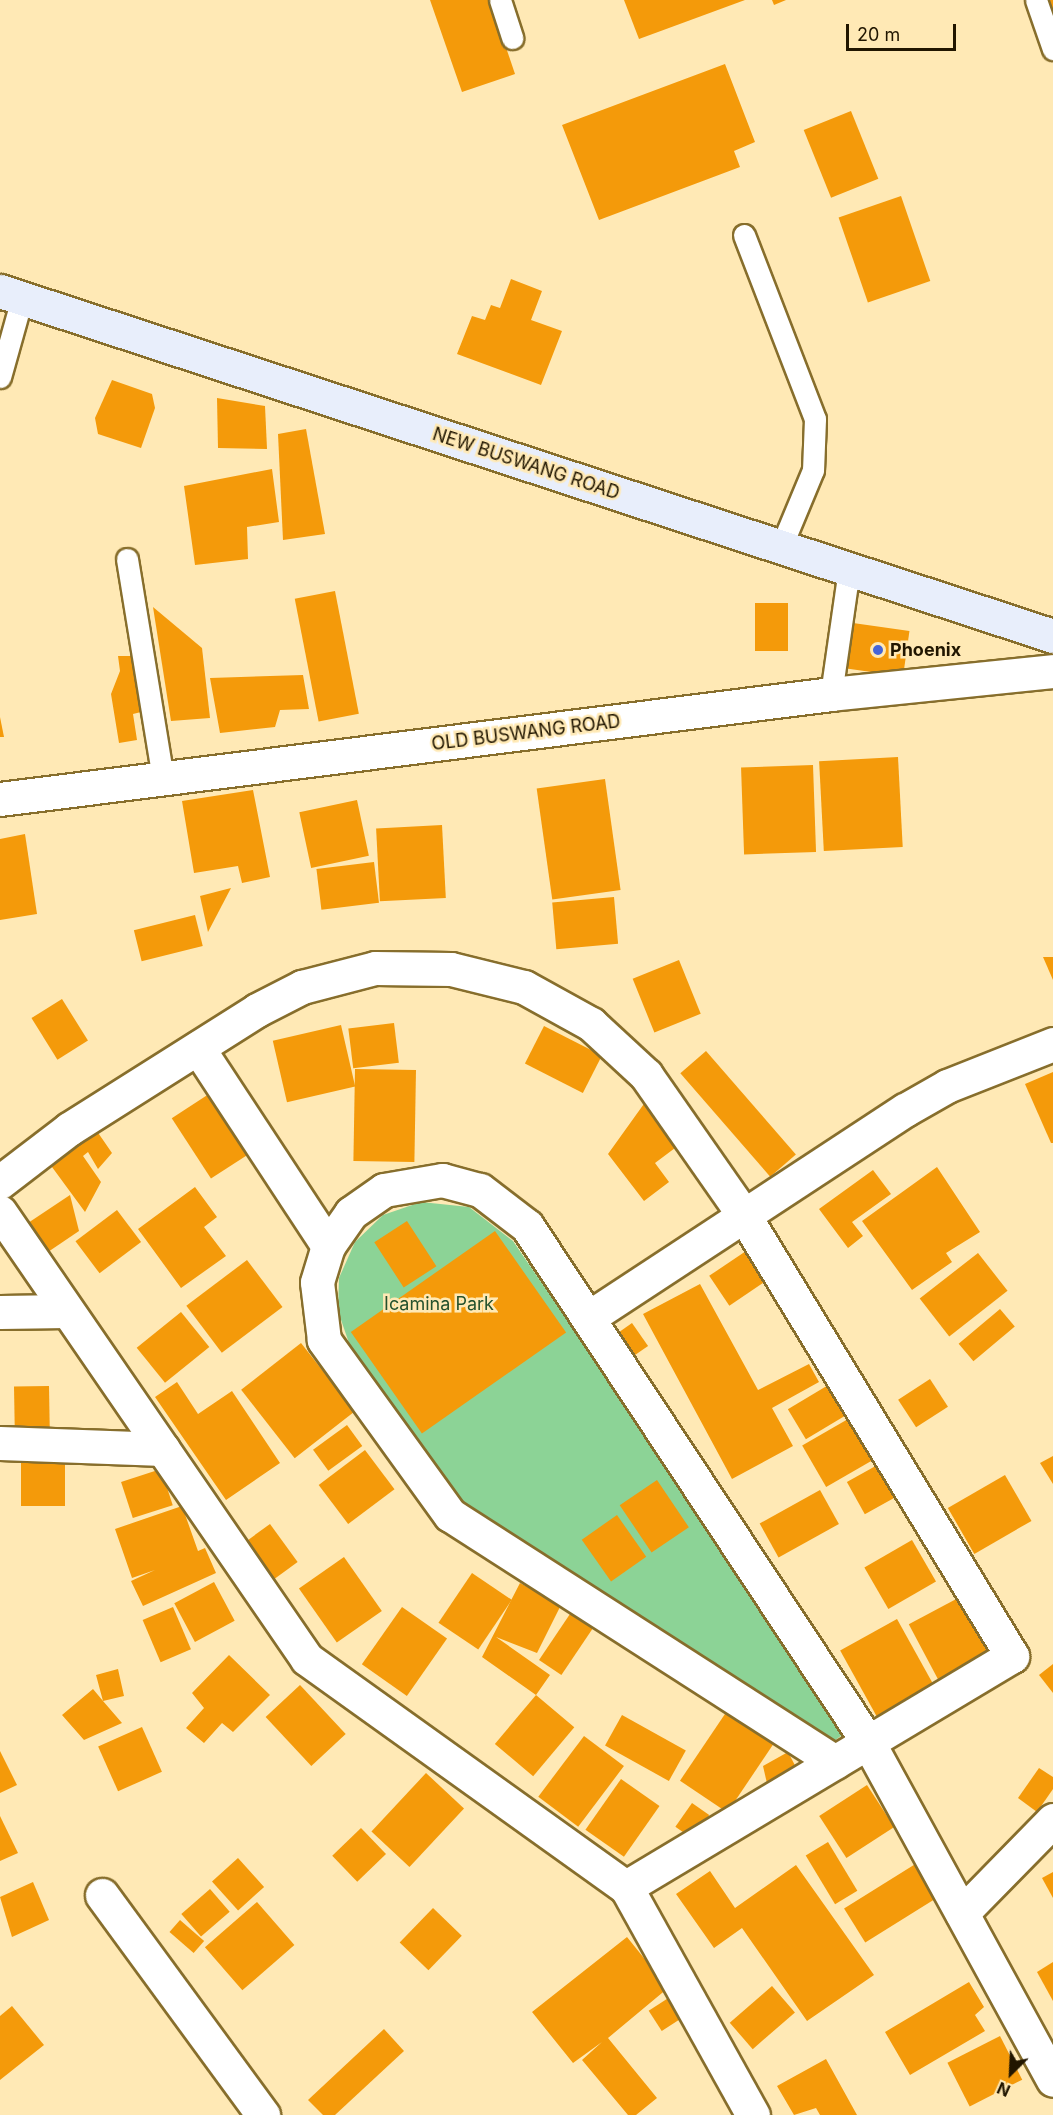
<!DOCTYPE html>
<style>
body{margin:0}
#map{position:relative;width:1053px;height:2115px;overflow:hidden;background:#ffe9b5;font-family:Inter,sans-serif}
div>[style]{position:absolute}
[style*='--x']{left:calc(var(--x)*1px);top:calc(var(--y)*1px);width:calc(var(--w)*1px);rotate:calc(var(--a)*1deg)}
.green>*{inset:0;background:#8cd396}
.building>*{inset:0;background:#f49a0a;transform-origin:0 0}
.roads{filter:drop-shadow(2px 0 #876e2c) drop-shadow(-2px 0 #876e2c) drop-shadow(0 2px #876e2c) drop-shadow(0 -2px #876e2c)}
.lane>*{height:21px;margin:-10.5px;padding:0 10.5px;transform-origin:10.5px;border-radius:10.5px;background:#fff}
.street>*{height:33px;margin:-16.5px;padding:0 16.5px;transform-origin:16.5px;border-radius:16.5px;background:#fff}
.secondary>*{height:33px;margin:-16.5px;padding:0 16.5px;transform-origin:16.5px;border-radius:16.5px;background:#e8eefb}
.dots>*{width:16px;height:16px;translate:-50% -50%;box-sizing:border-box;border:3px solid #ffe9b5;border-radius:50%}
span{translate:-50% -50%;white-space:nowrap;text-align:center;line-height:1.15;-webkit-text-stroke:5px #ffe9b5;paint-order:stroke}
.street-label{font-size:18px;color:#211600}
.poi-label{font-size:18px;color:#211600;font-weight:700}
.left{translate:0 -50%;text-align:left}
.park-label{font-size:18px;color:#24512c}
.north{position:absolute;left:981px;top:2043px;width:60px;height:60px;-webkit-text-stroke:4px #ffe9b5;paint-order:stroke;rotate:204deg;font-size:16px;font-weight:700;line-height:24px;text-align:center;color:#211600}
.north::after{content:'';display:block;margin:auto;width:21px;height:27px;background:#211600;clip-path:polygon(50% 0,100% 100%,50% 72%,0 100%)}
.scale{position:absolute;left:846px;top:24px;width:110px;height:27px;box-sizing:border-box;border:3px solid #211600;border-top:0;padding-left:8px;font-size:18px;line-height:21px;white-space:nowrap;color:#211600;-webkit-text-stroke:4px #ffe9b5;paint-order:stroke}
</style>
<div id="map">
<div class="green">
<i style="clip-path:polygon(421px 1202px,469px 1207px,513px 1241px,848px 1731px,831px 1743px,467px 1510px,350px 1346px,338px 1311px,339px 1278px,355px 1242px,383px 1215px)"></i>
</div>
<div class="building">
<i style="clip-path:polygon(430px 0,490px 0,515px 74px,462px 92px)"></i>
<i style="clip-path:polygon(624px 0,745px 0,639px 39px)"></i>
<i style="clip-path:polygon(772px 0,786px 0,774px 5px)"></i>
<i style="clip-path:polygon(1043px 0,1053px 0,1053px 27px)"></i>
<i style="clip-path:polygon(725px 64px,755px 142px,734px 151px,740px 167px,599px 220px,562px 125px)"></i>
<i style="left:851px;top:111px;width:73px;height:51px;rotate:68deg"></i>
<i style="left:901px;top:196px;width:90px;height:66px;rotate:71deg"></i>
<i style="clip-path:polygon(511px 279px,542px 291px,531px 320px,562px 331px,541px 385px,457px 354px,472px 316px,485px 320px,491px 305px,500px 308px)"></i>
<i style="clip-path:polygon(112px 380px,152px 394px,155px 408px,141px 448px,98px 434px,95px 418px)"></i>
<i style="clip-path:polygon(217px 398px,265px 406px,267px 449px,218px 448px)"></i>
<i style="clip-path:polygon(306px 429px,325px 534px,283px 540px,278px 434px)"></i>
<i style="clip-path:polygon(272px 469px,279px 522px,247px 527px,248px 559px,195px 565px,184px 486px)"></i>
<i style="left:335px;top:591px;width:125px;height:41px;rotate:79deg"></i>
<i style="left:755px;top:603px;width:33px;height:48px"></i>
<i style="clip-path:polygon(153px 607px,202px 648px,210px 718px,171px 721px)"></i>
<i style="left:853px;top:623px;width:57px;height:46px;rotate:8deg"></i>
<i style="clip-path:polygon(118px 656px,132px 656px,141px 712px,133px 714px,137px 740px,119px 743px,111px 694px,120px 671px)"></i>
<i style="clip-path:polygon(303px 675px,309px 709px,280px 710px,275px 727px,220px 733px,210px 678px)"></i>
<i style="clip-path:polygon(0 717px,4px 737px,0 737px)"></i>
<i style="left:898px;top:757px;width:90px;height:79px;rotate:87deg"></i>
<i style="left:813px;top:765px;width:87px;height:72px;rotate:88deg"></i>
<i style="left:605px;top:779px;width:112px;height:69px;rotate:82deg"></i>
<i style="clip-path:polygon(253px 790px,270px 877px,242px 883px,238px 866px,194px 873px,182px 801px)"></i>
<i style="left:357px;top:800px;width:57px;height:59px;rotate:78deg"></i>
<i style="left:442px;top:825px;width:73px;height:66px;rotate:87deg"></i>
<i style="clip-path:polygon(25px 834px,37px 914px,0 920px,0 839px)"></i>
<i style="left:374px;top:862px;width:41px;height:58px;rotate:83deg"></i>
<i style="clip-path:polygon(231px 888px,208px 932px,200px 896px)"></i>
<i style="left:614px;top:897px;width:47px;height:62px;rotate:85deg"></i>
<i style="left:195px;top:915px;width:32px;height:63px;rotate:76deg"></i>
<i style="clip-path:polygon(1043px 957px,1053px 957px,1053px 980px)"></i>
<i style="left:679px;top:960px;width:58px;height:50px;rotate:68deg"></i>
<i style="left:62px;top:999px;width:49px;height:36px;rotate:58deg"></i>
<i style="left:394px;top:1023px;width:40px;height:46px;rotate:83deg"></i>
<i style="left:341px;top:1025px;width:63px;height:70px;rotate:77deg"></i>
<i style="left:544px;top:1026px;width:65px;height:42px;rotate:27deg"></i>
<i style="left:706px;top:1051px;width:137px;height:34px;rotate:49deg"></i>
<i style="left:355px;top:1069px;width:61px;height:92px;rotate:1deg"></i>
<i style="clip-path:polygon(1053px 1072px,1053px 1143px,1051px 1143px,1025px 1084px)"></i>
<i style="left:212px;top:1092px;width:72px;height:48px;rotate:57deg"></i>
<i style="clip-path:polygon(646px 1101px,679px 1145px,655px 1163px,669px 1182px,644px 1201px,608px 1154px)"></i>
<i style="clip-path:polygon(92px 1124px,112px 1153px,98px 1169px,88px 1152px,83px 1156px,101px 1182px,85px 1212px,41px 1152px)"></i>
<i style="clip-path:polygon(937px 1167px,980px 1232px,946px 1253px,952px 1262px,912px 1290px,862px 1221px)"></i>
<i style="clip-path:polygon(873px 1170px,891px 1194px,852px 1222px,863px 1236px,848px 1248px,819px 1209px)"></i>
<i style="clip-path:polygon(195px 1187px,217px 1217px,204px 1227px,226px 1256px,181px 1288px,138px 1229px)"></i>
<i style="clip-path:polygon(70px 1195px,79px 1231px,45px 1254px,25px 1225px)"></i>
<i style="left:117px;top:1210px;width:40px;height:52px;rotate:53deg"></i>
<i style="left:407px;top:1221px;width:54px;height:39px;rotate:57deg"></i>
<i style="left:495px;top:1231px;width:124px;height:176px;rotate:55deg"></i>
<i style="left:749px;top:1249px;width:36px;height:48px;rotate:56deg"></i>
<i style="left:978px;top:1253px;width:48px;height:74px;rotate:52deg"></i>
<i style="left:247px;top:1260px;width:59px;height:76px;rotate:53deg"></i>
<i style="clip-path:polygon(700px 1284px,758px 1390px,809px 1364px,819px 1382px,772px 1408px,793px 1446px,732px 1479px,643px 1314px)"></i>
<i style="left:1000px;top:1309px;width:23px;height:54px;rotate:50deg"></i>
<i style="left:181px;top:1312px;width:45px;height:57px;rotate:51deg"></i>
<i style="left:632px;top:1323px;width:28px;height:19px;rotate:55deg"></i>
<i style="left:301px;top:1343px;width:87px;height:76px;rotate:52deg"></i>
<i style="left:930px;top:1379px;width:33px;height:38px;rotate:57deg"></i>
<i style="left:835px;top:1381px;width:35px;height:55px;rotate:59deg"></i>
<i style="clip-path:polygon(177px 1382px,198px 1414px,232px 1391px,280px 1463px,226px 1500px,155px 1397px)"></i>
<i style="left:49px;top:1386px;width:42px;height:35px;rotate:89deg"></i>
<i style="left:855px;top:1415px;width:48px;height:61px;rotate:60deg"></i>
<i style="left:347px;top:1425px;width:26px;height:42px;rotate:54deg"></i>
<i style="left:365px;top:1450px;width:49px;height:58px;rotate:53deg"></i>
<i style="left:21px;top:1451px;width:44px;height:55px"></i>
<i style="clip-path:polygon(1053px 1456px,1053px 1484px,1040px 1463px)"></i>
<i style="left:881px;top:1463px;width:37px;height:39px;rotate:61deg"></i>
<i style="left:161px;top:1469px;width:38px;height:42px;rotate:72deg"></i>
<i style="left:1005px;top:1475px;width:53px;height:66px;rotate:60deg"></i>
<i style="left:657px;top:1480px;width:57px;height:45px;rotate:56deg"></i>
<i style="left:820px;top:1490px;width:39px;height:69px;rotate:61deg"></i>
<i style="clip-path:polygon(182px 1506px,198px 1551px,205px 1548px,216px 1573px,143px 1606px,131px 1581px,155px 1570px,132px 1578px,115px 1529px)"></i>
<i style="left:617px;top:1515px;width:51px;height:43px;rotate:55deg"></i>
<i style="left:270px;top:1524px;width:47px;height:33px;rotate:54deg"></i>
<i style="left:912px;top:1540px;width:48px;height:55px;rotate:60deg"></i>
<i style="left:344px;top:1557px;width:66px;height:55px;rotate:55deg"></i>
<i style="left:472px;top:1573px;width:48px;height:60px;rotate:34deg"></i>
<i style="left:214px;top:1582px;width:44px;height:45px;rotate:62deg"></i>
<i style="clip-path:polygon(520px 1583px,561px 1605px,537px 1653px,496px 1637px,550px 1675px,536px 1695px,482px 1657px)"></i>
<i style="left:960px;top:1597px;width:69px;height:58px;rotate:62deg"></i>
<i style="left:173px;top:1607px;width:46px;height:33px;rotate:67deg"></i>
<i style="left:402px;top:1607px;width:55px;height:70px;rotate:35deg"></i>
<i style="left:572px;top:1611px;width:27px;height:59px;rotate:34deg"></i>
<i style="left:897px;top:1619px;width:79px;height:65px;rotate:61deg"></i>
<i style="clip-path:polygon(229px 1655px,270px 1695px,233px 1732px,222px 1723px,204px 1743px,186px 1728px,204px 1708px,192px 1693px)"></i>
<i style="clip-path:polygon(1053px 1664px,1053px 1693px,1039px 1675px)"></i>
<i style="clip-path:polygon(118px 1669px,124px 1696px,103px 1701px,122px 1723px,84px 1740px,62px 1715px,93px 1689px,103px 1701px,96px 1675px)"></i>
<i style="left:300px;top:1685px;width:67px;height:47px;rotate:47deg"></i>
<i style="left:536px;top:1695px;width:50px;height:64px;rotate:40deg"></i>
<i style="left:727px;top:1711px;width:57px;height:84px;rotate:34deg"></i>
<i style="left:622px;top:1715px;width:73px;height:35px;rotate:29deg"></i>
<i style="left:142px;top:1727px;width:49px;height:48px;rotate:66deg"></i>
<i style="left:584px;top:1736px;width:50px;height:76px;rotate:37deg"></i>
<i style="clip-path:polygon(0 1751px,17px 1785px,0 1793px)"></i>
<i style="clip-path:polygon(788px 1752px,800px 1775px,769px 1792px,763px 1766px)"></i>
<i style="clip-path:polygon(1039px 1768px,1053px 1777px,1053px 1789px,1037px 1812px,1018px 1798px)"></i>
<i style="left:426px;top:1773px;width:52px;height:80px;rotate:43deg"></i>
<i style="left:621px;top:1779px;width:47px;height:62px;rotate:35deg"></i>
<i style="left:867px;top:1785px;width:50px;height:57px;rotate:57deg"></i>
<i style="left:692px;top:1803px;width:21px;height:29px;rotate:35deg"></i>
<i style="clip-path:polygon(0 1816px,18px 1853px,0 1861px)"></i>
<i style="left:361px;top:1828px;width:36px;height:40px;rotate:46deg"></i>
<i style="left:828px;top:1842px;width:57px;height:26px;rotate:59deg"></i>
<i style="left:238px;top:1858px;width:39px;height:35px;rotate:48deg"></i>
<i style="left:917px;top:1863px;width:40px;height:86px;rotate:58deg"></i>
<i style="clip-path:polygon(796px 1865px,874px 1975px,807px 2021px,742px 1928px,714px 1948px,676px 1894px,710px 1871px,735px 1908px)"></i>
<i style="clip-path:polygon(1053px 1872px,1053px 1898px,1042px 1878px)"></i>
<i style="clip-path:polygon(33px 1882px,49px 1920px,12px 1937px,0 1897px)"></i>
<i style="left:210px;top:1889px;width:30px;height:38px;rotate:49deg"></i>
<i style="left:257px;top:1902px;width:57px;height:69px;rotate:49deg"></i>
<i style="left:433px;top:1908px;width:40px;height:48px;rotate:44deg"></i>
<i style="left:180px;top:1920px;width:32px;height:16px;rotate:41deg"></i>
<i style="clip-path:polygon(627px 1937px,668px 1988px,608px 2038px,657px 2098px,636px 2115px,628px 2115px,582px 2060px,602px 2042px,573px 2063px,532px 2012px)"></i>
<i style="clip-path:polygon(1053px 1962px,1053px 2001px,1037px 1972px)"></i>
<i style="clip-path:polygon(969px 1982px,984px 2007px,975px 2015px,985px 2031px,910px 2075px,885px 2032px)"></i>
<i style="left:772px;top:1986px;width:35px;height:56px;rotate:49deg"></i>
<i style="left:673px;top:1995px;width:24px;height:29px;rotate:57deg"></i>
<i style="clip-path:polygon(12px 2006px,44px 2045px,0 2080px,0 2016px)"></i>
<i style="clip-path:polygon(384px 2029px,404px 2051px,335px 2115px,323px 2115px,308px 2100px)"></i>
<i style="left:1000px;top:2036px;width:49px;height:59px;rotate:63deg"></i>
<i style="clip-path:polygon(826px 2059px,857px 2115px,820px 2115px,816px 2108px,794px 2115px,777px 2086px)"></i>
</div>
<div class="roads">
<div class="lane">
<i style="--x:500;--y:0;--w:40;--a:72"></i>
<i style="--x:1036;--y:0;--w:52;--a:70.9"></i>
<i style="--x:744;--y:235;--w:197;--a:68.9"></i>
<i style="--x:815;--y:419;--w:51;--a:92.2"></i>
<i style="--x:813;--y:470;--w:83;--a:112.6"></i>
<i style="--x:0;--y:377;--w:82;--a:-74.4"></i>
<i style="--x:127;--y:559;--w:224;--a:80.7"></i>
<i style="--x:831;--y:694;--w:126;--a:-81.8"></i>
</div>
<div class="street">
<i style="--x:0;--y:799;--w:838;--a:-7.2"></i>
<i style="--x:831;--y:694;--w:223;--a:-5.9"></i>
<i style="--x:198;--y:1048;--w:237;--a:56.7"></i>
<i style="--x:0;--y:1182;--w:87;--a:-37.5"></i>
<i style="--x:69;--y:1129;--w:222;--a:-32.3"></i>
<i style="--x:257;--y:1010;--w:51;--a:-27.1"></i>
<i style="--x:302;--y:987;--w:75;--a:-14.6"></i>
<i style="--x:375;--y:968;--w:76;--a:0.8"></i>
<i style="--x:451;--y:969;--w:75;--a:13.9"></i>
<i style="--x:524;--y:987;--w:77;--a:28.9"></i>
<i style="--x:591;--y:1024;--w:75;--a:42.8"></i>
<i style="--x:646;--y:1075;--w:173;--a:55.1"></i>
<i style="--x:745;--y:1217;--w:514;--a:58.69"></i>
<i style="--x:1012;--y:1656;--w:450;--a:149.1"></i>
<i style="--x:0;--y:1212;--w:542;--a:55.52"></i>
<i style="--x:307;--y:1659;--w:392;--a:35.6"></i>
<i style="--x:626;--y:1887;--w:261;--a:60.9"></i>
<i style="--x:0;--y:1312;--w:67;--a:-0.9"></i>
<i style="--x:588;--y:1318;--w:379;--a:-33.3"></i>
<i style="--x:905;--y:1110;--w:48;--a:-29.7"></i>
<i style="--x:947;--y:1086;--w:114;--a:-21.6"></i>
<i style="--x:0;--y:1443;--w:163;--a:2.1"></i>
<i style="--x:835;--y:1762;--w:457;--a:-147.3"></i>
<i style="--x:450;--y:1515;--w:216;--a:-125.8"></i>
<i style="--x:324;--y:1340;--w:58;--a:-96.9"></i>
<i style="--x:317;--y:1282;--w:38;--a:-73"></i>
<i style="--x:328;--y:1246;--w:40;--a:-55.1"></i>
<i style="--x:351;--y:1213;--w:40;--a:-34.9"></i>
<i style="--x:384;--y:1190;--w:59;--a:-9.8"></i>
<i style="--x:442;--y:1180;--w:39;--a:15"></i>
<i style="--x:480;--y:1190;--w:59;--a:37.5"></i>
<i style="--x:527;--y:1226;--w:618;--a:56.54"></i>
<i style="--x:868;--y:1742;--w:385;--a:61.3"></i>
<i style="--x:102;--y:1895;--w:273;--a:53.8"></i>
<i style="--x:962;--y:1913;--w:130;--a:-45.6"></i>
</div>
<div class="secondary">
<i style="--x:0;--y:291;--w:1108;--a:18.14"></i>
</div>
</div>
<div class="dots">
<i style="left:878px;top:650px;background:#4565d8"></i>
</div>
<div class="street-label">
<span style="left:526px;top:464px;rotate:18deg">NEW BUSWANG ROAD</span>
<span style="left:526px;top:733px;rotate:-7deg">OLD BUSWANG ROAD</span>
</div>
<div class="poi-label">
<span class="left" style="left:890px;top:650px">Phoenix</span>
</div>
<div class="park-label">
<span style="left:439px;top:1304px">Icamina Park</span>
</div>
<div class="north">N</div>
<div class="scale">20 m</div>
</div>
